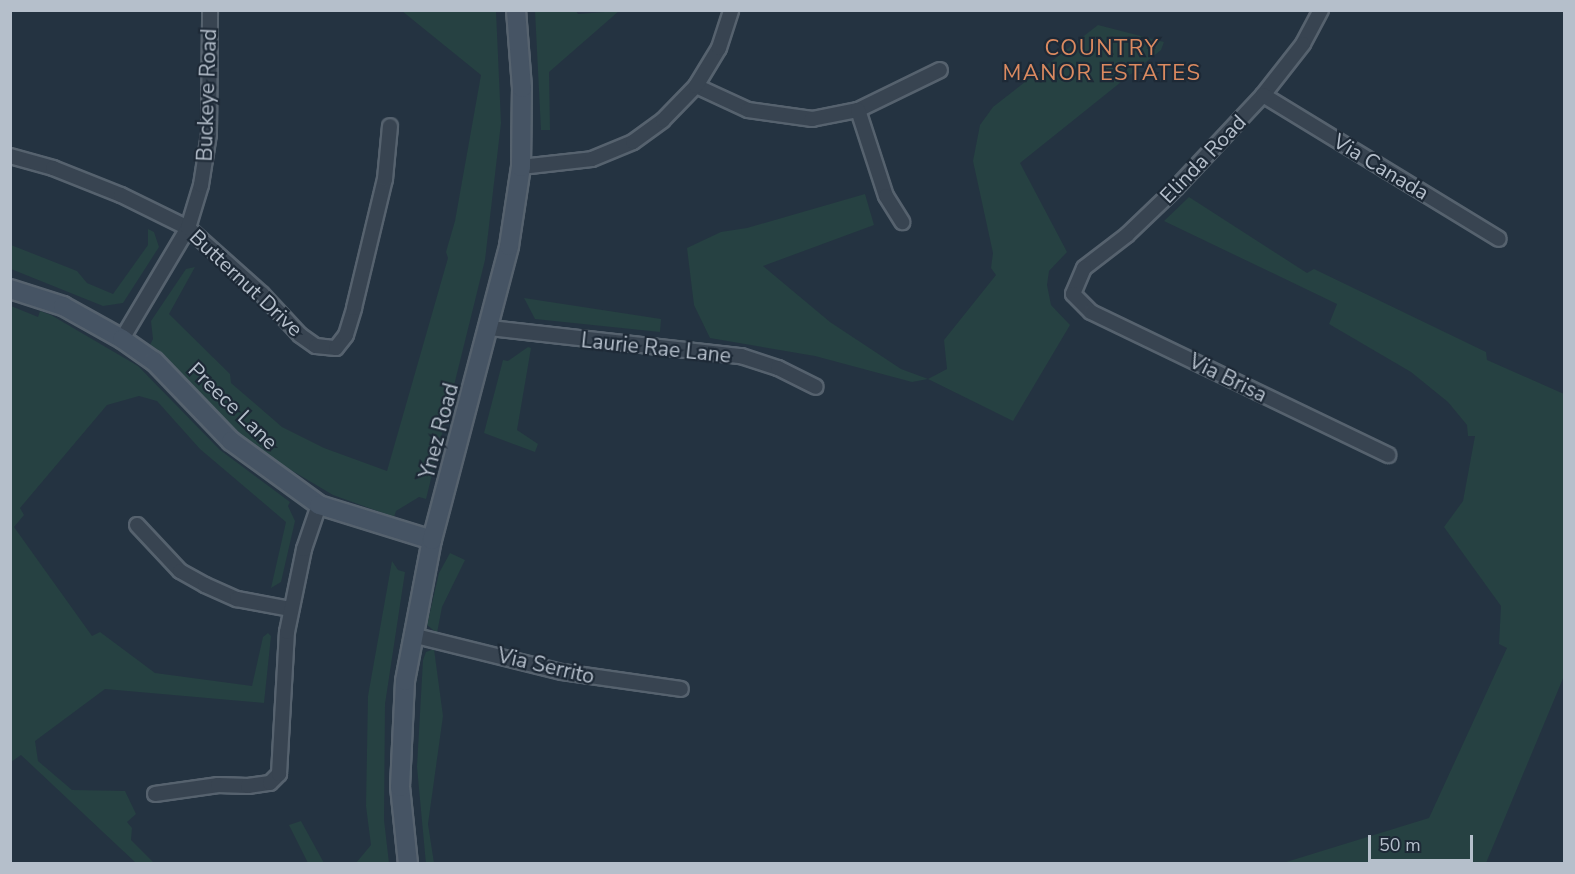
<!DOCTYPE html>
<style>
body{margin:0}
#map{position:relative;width:1575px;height:874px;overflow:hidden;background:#243341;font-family:"Nunito Sans",sans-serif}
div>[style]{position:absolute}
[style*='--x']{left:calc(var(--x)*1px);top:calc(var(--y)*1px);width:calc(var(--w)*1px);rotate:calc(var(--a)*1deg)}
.green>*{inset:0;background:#264142}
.roads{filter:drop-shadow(2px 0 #56626e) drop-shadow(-2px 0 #56626e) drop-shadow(0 2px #56626e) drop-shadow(0 -2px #56626e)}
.street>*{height:14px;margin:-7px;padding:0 7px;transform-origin:7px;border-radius:7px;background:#384451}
.secondary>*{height:18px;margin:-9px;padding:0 9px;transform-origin:9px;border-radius:9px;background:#465464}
span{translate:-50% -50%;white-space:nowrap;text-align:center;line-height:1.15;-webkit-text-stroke:4.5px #1d2936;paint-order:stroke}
.street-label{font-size:21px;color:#b5bfcb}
.neighbourhood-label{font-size:22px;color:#db8a60;letter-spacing:1.5px}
.frame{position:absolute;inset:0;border:12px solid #b5bfcb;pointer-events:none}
.scale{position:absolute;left:1368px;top:835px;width:105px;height:27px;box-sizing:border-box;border:3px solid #b5bfcb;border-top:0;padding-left:8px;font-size:18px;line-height:21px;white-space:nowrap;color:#b5bfcb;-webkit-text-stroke:4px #1d2936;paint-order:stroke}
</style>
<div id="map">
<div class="green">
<i style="clip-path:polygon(402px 11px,496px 11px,501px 123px,485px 260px,426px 499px,419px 497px,396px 511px,394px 517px,333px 495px,269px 457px,243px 437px,150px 345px,153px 339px,151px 321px,186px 269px,195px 267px,169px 314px,230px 374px,231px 383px,282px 427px,324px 448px,387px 471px,448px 258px,446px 252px,455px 221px,481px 75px)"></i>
<i style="clip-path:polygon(535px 11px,576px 11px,578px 14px,619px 11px,549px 72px,550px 130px,541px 130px)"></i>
<i style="clip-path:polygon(1098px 25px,1164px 42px,1161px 50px,1020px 163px,1067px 252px,1049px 271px,1047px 285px,1051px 305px,1070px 325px,1013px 421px,928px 379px,912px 382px,815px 356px,710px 338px,694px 305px,687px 248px,721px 232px,747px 228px,865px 194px,874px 225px,763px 266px,830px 322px,901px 369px,928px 379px,947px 369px,944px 340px,996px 275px,991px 268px,993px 253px,973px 161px,980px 125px,993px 107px)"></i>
<i style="clip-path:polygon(1189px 197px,1307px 273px,1314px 269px,1486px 352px,1487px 360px,1564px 394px,1564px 676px,1486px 863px,1283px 863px,1429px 818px,1507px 648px,1499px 644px,1501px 606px,1444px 527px,1463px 501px,1475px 436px,1468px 436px,1467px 425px,1448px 402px,1411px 372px,1329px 324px,1337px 304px,1164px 221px)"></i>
<i style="clip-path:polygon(148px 229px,154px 232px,159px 247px,123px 303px,103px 306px,11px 269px,11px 245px,77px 271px,87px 283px,113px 294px,148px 245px)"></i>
<i style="clip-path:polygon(524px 298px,661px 319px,660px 332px,535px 319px)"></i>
<i style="clip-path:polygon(11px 306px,38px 317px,40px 311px,51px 315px,138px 366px,220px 450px,290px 502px,288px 506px,295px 521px,281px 582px,271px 588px,286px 522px,200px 449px,157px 401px,139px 396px,107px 405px,20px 508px,24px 515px,14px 527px,92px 636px,100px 632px,155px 673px,252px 686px,263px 637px,268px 633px,271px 636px,264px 703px,105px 689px,35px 741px,38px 761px,72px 790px,125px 791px,136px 814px,127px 822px,132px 828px,131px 840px,154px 863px,136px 863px,21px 755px,11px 762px)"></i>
<i style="clip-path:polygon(528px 347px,531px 348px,517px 430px,538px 444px,535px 452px,484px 433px,503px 360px,508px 361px)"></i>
<i style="clip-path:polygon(450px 553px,465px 560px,442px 607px,437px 633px,427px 625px,439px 573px)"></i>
<i style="clip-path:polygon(392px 561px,398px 570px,405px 572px,385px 704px,384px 820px,389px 863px,356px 863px,371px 845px,366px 806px,368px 696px)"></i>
<i style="clip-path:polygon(434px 649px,443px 716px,428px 824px,434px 863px,426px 864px,417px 767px,423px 660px,426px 652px)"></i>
<i style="clip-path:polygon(301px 821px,324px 863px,308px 863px,289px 825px)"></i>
</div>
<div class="roads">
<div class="street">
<i style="--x:1321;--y:10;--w:38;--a:118"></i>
<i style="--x:1303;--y:44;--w:65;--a:128.1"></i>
<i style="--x:1263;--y:95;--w:127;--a:133.1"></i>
<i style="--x:1176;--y:188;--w:68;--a:136.2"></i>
<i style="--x:1127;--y:235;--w:54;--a:142.5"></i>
<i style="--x:1084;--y:268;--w:28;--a:113"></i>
<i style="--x:1073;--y:294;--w:25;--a:45"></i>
<i style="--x:1091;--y:312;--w:330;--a:25.7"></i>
<i style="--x:696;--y:86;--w:57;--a:24.8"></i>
<i style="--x:748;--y:110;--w:65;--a:8"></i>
<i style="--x:812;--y:119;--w:47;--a:-11.1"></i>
<i style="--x:858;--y:110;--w:91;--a:-26"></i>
<i style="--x:1263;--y:95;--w:276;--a:31.4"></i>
<i style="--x:858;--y:110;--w:90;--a:72"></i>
<i style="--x:886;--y:196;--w:31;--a:58"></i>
<i style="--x:10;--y:156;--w:45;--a:15.6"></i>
<i style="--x:53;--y:168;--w:73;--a:21.7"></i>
<i style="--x:121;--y:195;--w:75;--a:26.2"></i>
<i style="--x:188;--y:228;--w:99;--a:41.7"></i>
<i style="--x:262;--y:294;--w:56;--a:47.2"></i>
<i style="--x:300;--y:335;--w:19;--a:35"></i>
<i style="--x:316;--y:346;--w:20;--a:6"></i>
<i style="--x:336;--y:348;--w:16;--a:-52"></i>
<i style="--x:346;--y:335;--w:28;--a:-73"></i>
<i style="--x:354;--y:308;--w:133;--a:-76.5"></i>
<i style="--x:385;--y:179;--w:53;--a:-84.6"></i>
<i style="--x:521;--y:167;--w:71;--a:-6.4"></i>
<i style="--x:592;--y:159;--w:44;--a:-22.5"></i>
<i style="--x:633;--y:142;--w:37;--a:-36"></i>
<i style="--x:663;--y:120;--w:47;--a:-45.9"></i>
<i style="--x:696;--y:86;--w:44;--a:-58.8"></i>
<i style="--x:719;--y:48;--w:40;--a:-72"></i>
<i style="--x:490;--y:328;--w:253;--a:6.4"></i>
<i style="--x:741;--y:356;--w:39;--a:18"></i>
<i style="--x:778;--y:368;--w:42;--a:26.6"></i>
<i style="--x:122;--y:339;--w:129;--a:-59.3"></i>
<i style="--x:188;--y:228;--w:45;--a:-73.2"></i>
<i style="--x:201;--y:185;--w:52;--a:-81.1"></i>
<i style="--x:209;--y:134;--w:124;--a:-89.5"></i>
<i style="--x:137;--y:525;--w:63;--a:46.9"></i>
<i style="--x:180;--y:571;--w:29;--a:29"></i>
<i style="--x:205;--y:585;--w:35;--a:24"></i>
<i style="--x:237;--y:599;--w:55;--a:10.5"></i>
<i style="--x:412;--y:635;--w:154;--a:13.9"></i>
<i style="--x:562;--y:672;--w:120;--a:8.1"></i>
<i style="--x:155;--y:794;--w:64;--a:-8.1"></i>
<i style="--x:218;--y:785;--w:30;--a:2"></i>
<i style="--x:248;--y:786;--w:22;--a:-8"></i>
<i style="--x:270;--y:783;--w:13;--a:-45"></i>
<i style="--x:279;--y:774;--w:142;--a:-86.8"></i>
<i style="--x:287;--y:632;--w:85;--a:-78.4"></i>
<i style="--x:304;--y:549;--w:46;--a:-71.2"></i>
</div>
<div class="secondary">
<i style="--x:10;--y:289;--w:56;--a:17.8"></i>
<i style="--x:63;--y:306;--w:68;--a:29.2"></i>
<i style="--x:122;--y:339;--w:39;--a:35"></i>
<i style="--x:154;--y:361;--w:111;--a:46.1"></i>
<i style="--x:231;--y:441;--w:109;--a:36"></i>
<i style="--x:319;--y:505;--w:118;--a:17.2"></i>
<i style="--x:408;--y:864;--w:77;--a:-95.9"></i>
<i style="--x:400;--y:787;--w:106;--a:-87.3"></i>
<i style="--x:405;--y:681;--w:144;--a:-79.2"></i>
<i style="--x:432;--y:540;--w:304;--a:-75.3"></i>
<i style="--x:509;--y:246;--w:80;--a:-81.4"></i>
<i style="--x:521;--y:167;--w:79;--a:-89.3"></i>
<i style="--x:522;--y:88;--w:78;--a:-94.4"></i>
</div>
</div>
<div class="street-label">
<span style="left:207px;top:95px;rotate:-88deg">Buckeye Road</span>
<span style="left:1203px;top:159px;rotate:-46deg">Elinda Road</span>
<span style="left:1381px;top:167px;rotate:31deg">Via Canada</span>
<span style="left:246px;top:283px;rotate:43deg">Butternut Drive</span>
<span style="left:656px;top:348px;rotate:6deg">Laurie Rae Lane</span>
<span style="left:1228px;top:378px;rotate:26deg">Via Brisa</span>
<span style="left:233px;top:406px;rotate:44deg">Preece Lane</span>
<span style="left:439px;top:431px;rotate:-75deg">Ynez Road</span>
<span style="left:546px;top:666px;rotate:13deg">Via Serrito</span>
</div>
<div class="neighbourhood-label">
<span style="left:1102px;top:61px">COUNTRY<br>MANOR ESTATES</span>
</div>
<div class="frame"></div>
<div class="scale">50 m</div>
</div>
